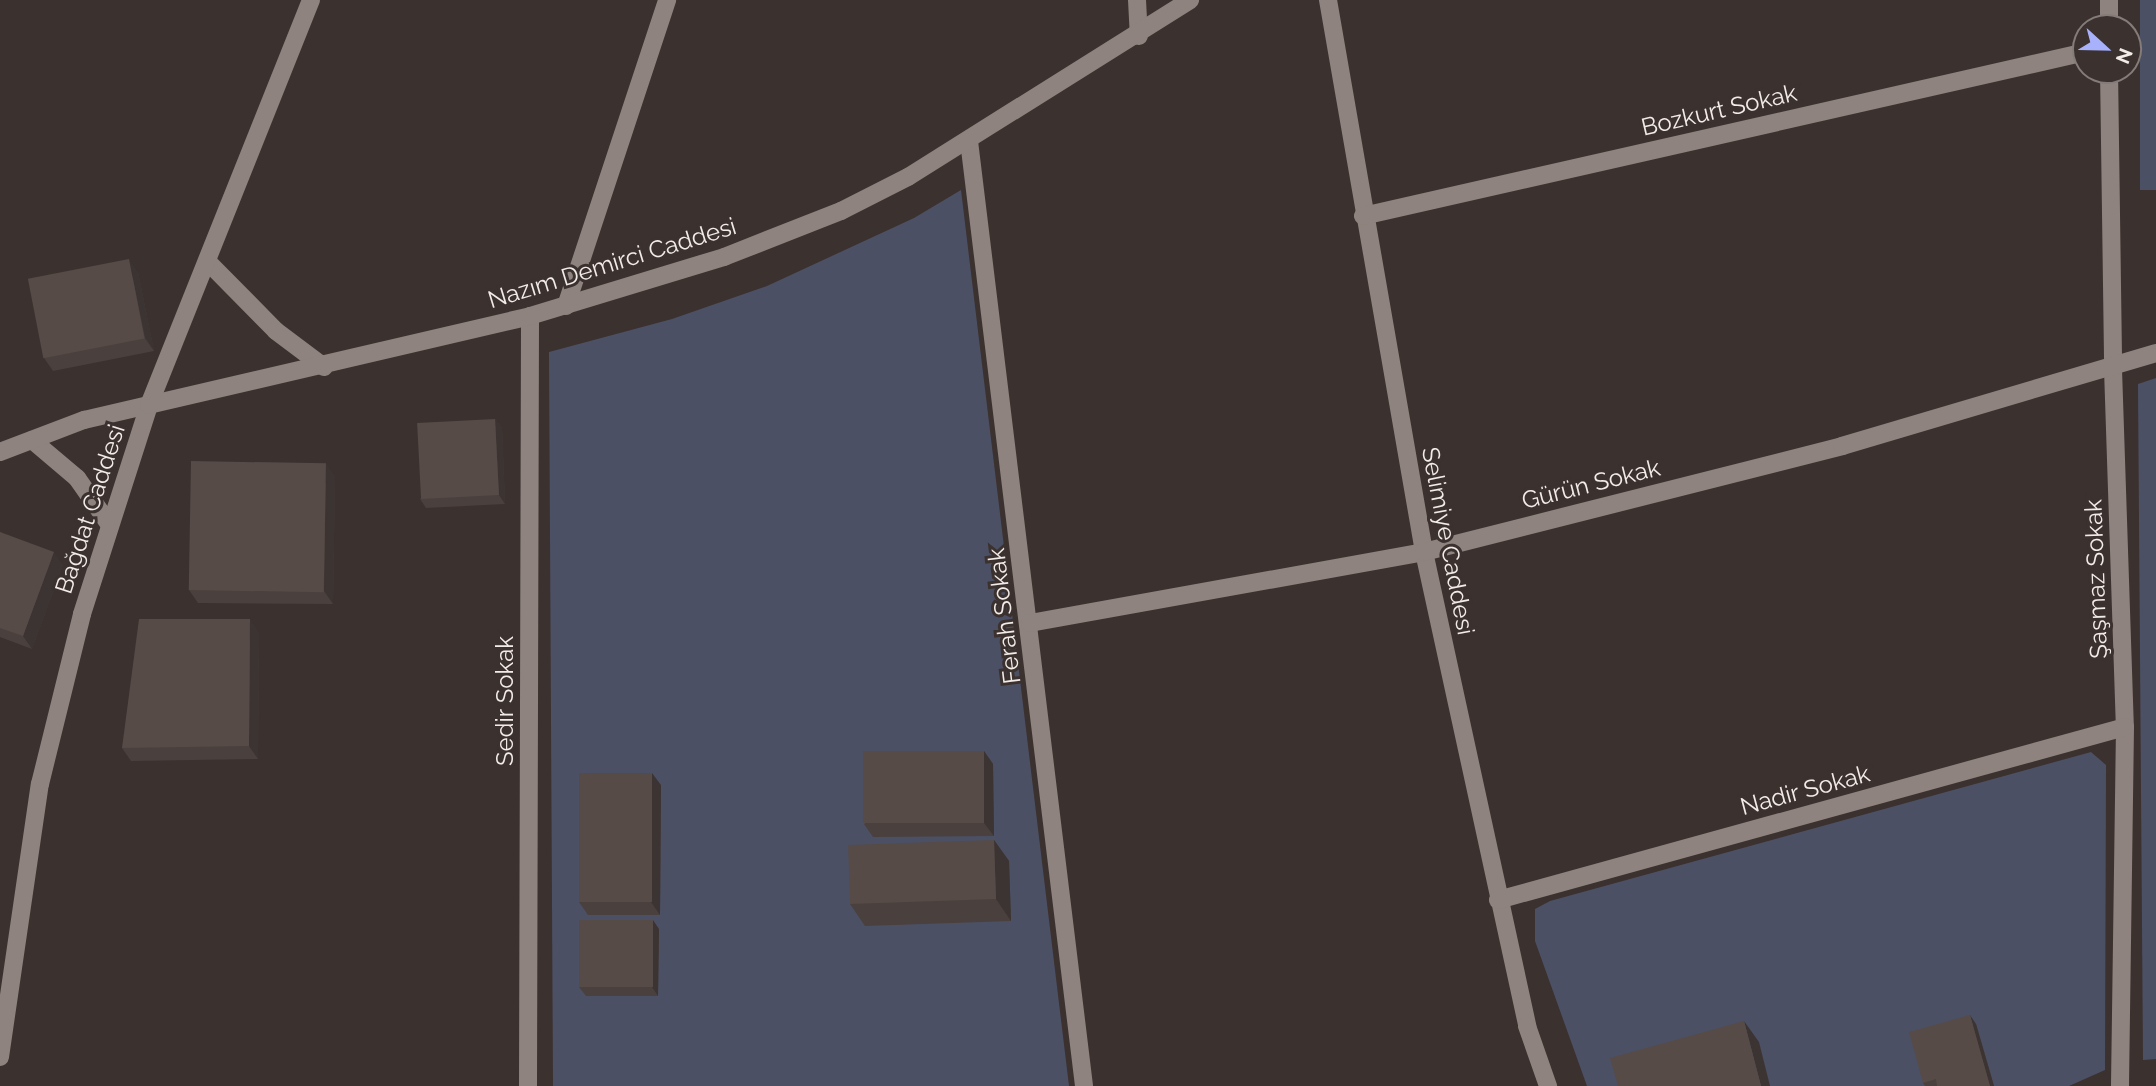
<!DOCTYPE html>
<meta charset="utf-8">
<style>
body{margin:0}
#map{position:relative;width:2156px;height:1086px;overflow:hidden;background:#3b312e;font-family:Raleway,sans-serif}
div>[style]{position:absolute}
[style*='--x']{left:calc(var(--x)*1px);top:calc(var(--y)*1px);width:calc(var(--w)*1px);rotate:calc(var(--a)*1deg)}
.green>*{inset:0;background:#4c5065;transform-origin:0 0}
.street>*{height:18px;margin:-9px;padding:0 9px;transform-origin:9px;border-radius:9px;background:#8e837e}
.secondary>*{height:18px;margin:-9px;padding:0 9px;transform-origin:9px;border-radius:9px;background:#8e837e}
.wall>*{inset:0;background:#4a403d}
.shaded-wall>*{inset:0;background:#3c3432}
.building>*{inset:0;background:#564b47;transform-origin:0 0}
span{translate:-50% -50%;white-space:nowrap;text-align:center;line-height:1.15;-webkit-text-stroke:6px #3b312e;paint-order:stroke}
.street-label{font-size:24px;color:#f2ece9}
.north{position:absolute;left:2072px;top:14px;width:70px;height:70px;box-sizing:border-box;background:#3b312e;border:2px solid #847c79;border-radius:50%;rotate:112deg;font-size:19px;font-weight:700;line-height:28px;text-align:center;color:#f2ece9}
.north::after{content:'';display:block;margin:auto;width:24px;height:32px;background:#a7b1fc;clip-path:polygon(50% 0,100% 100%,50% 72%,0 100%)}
</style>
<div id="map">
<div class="green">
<i style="left:2140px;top:0;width:16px;height:190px"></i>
<i style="clip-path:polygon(961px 190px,1069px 1086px,553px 1086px,549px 352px,672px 319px,767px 286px,914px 218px)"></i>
<i style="clip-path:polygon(2156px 378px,2156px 1059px,2143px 1060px,2138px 384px)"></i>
<i style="clip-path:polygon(2091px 752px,2106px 765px,2105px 1070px,2069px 1086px,1587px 1086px,1535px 941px,1535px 909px,1550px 901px)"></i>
</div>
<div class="street">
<i style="--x:1137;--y:0;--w:36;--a:87"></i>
<i style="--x:1328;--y:0;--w:560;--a:80.13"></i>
<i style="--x:1424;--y:552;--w:485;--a:77.7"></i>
<i style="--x:1527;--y:1026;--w:64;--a:70.7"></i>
<i style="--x:2109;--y:0;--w:28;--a:90"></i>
<i style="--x:2109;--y:70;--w:299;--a:89.2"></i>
<i style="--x:2113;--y:369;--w:358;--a:88.1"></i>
<i style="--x:2125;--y:727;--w:359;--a:90.8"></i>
<i style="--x:969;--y:141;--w:952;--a:83.06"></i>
<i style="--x:1363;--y:216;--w:741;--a:-12.78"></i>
<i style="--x:566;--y:306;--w:322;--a:-71.7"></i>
<i style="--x:1030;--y:623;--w:400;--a:-10.2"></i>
<i style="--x:1424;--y:552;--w:431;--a:-14.2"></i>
<i style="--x:1842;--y:446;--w:327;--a:-16.5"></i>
<i style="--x:1498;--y:900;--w:650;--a:-15.43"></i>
<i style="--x:528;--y:1086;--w:770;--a:-89.85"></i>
</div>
<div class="secondary">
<i style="--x:207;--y:261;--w:98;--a:45.4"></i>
<i style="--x:276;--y:331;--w:60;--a:36.9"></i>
<i style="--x:32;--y:440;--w:59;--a:40.2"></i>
<i style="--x:77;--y:478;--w:56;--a:55.2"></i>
<i style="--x:0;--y:452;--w:90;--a:-20.9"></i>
<i style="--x:84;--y:420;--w:458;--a:-13.1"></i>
<i style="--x:530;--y:316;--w:203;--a:-16.9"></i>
<i style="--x:724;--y:257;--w:126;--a:-21.5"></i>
<i style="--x:841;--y:211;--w:75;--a:-26.9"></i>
<i style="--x:908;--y:177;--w:333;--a:-32.1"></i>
<i style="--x:0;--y:1057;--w:276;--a:-81.7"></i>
<i style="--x:40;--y:784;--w:175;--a:-76.1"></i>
<i style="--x:82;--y:614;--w:219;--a:-72.2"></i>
<i style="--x:149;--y:405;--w:436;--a:-68.2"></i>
</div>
<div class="wall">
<i style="clip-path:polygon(138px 272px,154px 351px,53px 371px,44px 358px)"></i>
<i style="clip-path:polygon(495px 419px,502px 428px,505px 504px,426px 508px,420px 499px)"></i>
<i style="clip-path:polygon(335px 476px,333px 604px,198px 603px,189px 590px)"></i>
<i style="clip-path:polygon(0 532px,63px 565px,32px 649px,0 637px)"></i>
<i style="clip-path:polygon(259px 632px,258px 759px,131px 761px,122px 748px)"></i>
<i style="clip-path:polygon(984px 751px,993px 764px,994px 836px,873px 837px,864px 824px)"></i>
<i style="clip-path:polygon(661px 785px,660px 915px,588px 915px,579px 902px)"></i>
<i style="clip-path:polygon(994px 840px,1009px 861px,1011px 921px,865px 926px,850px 904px)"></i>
<i style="clip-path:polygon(659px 929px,658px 996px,586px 996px,579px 987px)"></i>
<i style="clip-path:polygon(1976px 1024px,1994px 1086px,1925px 1086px,1923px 1083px)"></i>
</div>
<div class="shaded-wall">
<i style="clip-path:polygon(129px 259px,138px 272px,154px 351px,145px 338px)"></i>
<i style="clip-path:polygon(495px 419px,502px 428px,505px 504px,499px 495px)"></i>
<i style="clip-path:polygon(326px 463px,335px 476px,333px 604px,324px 591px)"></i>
<i style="clip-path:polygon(54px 552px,63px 565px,32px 649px,23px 636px)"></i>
<i style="clip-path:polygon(250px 619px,259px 632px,258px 759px,249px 746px)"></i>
<i style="clip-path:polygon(984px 751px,993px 764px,994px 836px,984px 823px)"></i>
<i style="clip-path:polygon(652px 773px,661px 785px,660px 915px,651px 902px)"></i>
<i style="clip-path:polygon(994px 840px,1009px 861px,1011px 921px,996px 899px)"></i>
<i style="clip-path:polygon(653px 920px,659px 929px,658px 996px,652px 987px)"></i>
<i style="clip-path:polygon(1970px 1015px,1976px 1024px,1994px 1086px,1990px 1086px)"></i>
<i style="clip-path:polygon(1744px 1021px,1759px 1042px,1770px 1086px,1761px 1086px)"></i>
</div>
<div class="building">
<i style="left:129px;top:259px;width:81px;height:103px;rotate:79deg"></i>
<i style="left:495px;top:419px;width:76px;height:78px;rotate:87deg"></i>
<i style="left:191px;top:461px;width:135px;height:129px;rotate:1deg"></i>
<i style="clip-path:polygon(0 532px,54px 552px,23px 636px,0 628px)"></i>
<i style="clip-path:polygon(139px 619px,250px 619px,249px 746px,122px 748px)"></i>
<i style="left:984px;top:751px;width:72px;height:121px;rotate:90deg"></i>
<i style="left:579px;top:773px;width:73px;height:129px"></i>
<i style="left:994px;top:840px;width:59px;height:146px;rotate:88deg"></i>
<i style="left:579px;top:920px;width:74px;height:67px"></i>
<i style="clip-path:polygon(1970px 1015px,1990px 1086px,1937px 1086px,1936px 1079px,1923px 1083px,1909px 1032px)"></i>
<i style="clip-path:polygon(1744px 1021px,1761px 1086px,1618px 1086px,1610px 1058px)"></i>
</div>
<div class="street-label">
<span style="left:1719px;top:110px;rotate:-13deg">Bozkurt Sokak</span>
<span style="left:612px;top:263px;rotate:-17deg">Nazım Demirci Caddesi</span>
<span style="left:1591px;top:484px;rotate:-14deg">Gürün Sokak</span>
<span style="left:90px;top:509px;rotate:-72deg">Bağdat Caddesi</span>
<span style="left:1448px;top:541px;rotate:79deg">Selimiye Caddesi</span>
<span style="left:2096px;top:579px;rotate:-92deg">Şaşmaz Sokak</span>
<span style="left:1004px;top:616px;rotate:-97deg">Ferah Sokak</span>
<span style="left:505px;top:701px;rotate:-90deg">Sedir Sokak</span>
<span style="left:1805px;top:790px;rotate:-15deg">Nadir Sokak</span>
</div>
<div class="north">N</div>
</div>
